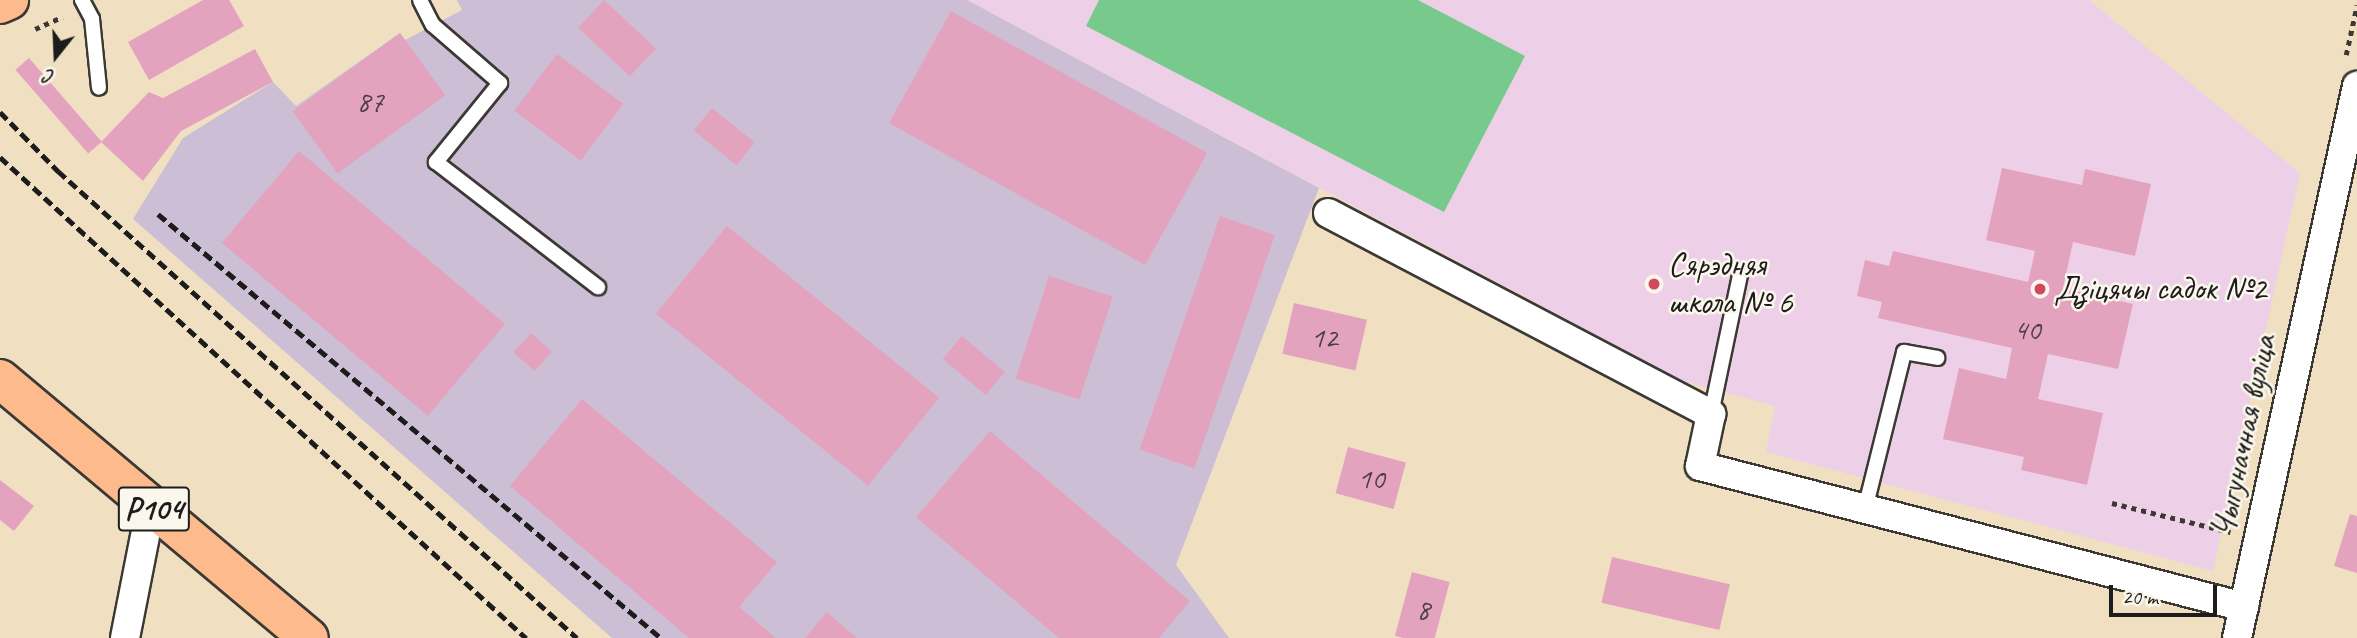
<!DOCTYPE html>
<meta charset="utf-8">
<style>
body{margin:0}
#map{position:relative;width:2357px;height:638px;overflow:hidden;background:#f0e0c1;font-family:Caveat,sans-serif}
div>[style]{position:absolute}
[style*='--x']{left:calc(var(--x)*1px);top:calc(var(--y)*1px);width:calc(var(--w)*1px);rotate:calc(var(--a)*1deg)}
.built>*{inset:0;background:#edd0e8}
.industrial>*{inset:0;background:#ccbed4}
.green>*{inset:0;background:#77ca8c}
.building>*{inset:0;background:#e3a3bf;transform-origin:0 0}
.path>*{height:4.5px;margin-top:-2.25px;transform-origin:0;background:repeating-linear-gradient(90deg,#3c3935 0 5px,transparent 0 10px)}
.roads{filter:drop-shadow(2px 0 #3c3935) drop-shadow(-2px 0 #3c3935) drop-shadow(0 2px #3c3935) drop-shadow(0 -2px #3c3935)}
.service>*{height:14px;margin:-7px;padding:0 7px;transform-origin:7px;border-radius:7px;background:#fff}
.minor>*{height:28px;margin:-14px;padding:0 14px;transform-origin:14px;border-radius:14px;background:#fff}
.primary>*{height:38px;margin:-19px;padding:0 19px;transform-origin:19px;border-radius:19px;background:#fcba8d}
.rail>*{height:5px;margin-top:-2.5px;transform-origin:0;background:repeating-linear-gradient(90deg,#1c1c1c 0 10px,transparent 0 15px)}
.dots>*{width:19px;height:19px;translate:-50% -50%;box-sizing:border-box;border:4px solid #fbf7ec;border-radius:50%}
span{translate:-50% -50%;white-space:nowrap;text-align:center;line-height:1.15;-webkit-text-stroke:5px #fbf7ec;paint-order:stroke}
.number-label{font-size:30px;color:#4e3e45}
.number-label span{-webkit-text-stroke-width:0}
.shield-label span{padding:2px 5px;background:#fbf7ec;border:2px solid;border-radius:5px;-webkit-text-stroke-width:0}
.shield-label{font-size:32px;color:#1c1c1c;font-weight:700}
.poi-label{font-size:33px;color:#1c1c1c}
.left{translate:0 -50%;text-align:left}
.street-label{font-size:33px;color:#1c1c1c}
.north{position:absolute;left:21px;top:21px;width:70px;height:70px;-webkit-text-stroke:5px #fbf7ec;paint-order:stroke;rotate:198deg;font-size:19px;font-weight:700;line-height:28px;text-align:center;color:#1c1c1c}
.north::after{content:'';display:block;margin:auto;width:24px;height:32px;background:#1c1c1c;clip-path:polygon(50% 0,100% 100%,50% 72%,0 100%)}
.scale{position:absolute;left:2109px;top:585px;width:108px;height:32px;box-sizing:border-box;border:4px solid #1c1c1c;border-top:0;padding-left:9px;font-size:21px;line-height:24px;white-space:nowrap;color:#1c1c1c;-webkit-text-stroke:5px #fbf7ec;paint-order:stroke}
</style>
<div id="map">
<div class="built">
<i style="clip-path:polygon(967px 0,2089px 0,2300px 173px,2213px 571px,1766px 452px,1775px 406px,1682px 381px)"></i>
</div>
<div class="industrial">
<i style="clip-path:polygon(457px 0,967px 0,1319px 188px,1176px 565px,1229px 638px,612px 638px,133px 219px,183px 138px,273px 82px,296px 106px,400px 33px,405px 40px,462px 10px)"></i>
</div>
<div class="green">
<i style="clip-path:polygon(1099px 0,1418px 0,1525px 56px,1444px 212px,1086px 26px)"></i>
</div>
<div class="building">
<i style="clip-path:polygon(203px 0,229px 0,244px 26px,149px 80px,128px 42px)"></i>
<i style="left:604px;top:0;width:71px;height:38px;rotate:43deg"></i>
<i style="left:951px;top:11px;width:293px;height:128px;rotate:29deg"></i>
<i style="left:400px;top:33px;width:77px;height:133px;rotate:54deg"></i>
<i style="clip-path:polygon(255px 49px,273px 82px,181px 131px,143px 181px,101px 142px,149px 92px,163px 98px)"></i>
<i style="left:557px;top:54px;width:83px;height:71px;rotate:37deg"></i>
<i style="left:29px;top:58px;width:111px;height:18px;rotate:49deg"></i>
<i style="left:712px;top:108px;width:55px;height:29px;rotate:39deg"></i>
<i style="left:299px;top:151px;width:269px;height:120px;rotate:40deg"></i>
<i style="clip-path:polygon(2002px 168px,2082px 185px,2085px 169px,2151px 184px,2135px 256px,2073px 242px,2063px 288px,2133px 304px,2118px 369px,2048px 354px,2038px 399px,2103px 413px,2087px 485px,2021px 470px,2024px 457px,1943px 439px,1959px 368px,2006px 379px,2012px 348px,1878px 318px,1882px 302px,1857px 296px,1865px 260px,1889px 266px,1893px 251px,2028px 282px,2035px 251px,1986px 240px)"></i>
<i style="left:1220px;top:216px;width:58px;height:247px;rotate:19deg"></i>
<i style="left:727px;top:226px;width:273px;height:113px;rotate:39deg"></i>
<i style="left:1049px;top:276px;width:67px;height:108px;rotate:18deg"></i>
<i style="left:1294px;top:303px;width:75px;height:52px;rotate:13deg"></i>
<i style="left:531px;top:333px;width:28px;height:26px;rotate:42deg"></i>
<i style="left:962px;top:336px;width:56px;height:30px;rotate:40deg"></i>
<i style="clip-path:polygon(582px 399px,777px 562px,739px 607px,776px 638px,689px 638px,510px 486px)"></i>
<i style="clip-path:polygon(990px 431px,1190px 601px,1159px 638px,1059px 638px,916px 517px)"></i>
<i style="left:1348px;top:447px;width:60px;height:48px;rotate:15deg"></i>
<i style="clip-path:polygon(0 480px,34px 506px,14px 531px,0 520px)"></i>
<i style="clip-path:polygon(2350px 514px,2357px 516px,2357px 573px,2334px 566px)"></i>
<i style="left:1612px;top:557px;width:121px;height:47px;rotate:13deg"></i>
<i style="left:1412px;top:572px;width:39px;height:66px;rotate:15deg"></i>
<i style="clip-path:polygon(827px 612px,857px 638px,805px 638px)"></i>
</div>
<div class="path">
<i style="--x:35;--y:29;--w:30;--a:-24"></i>
<i style="--x:2346;--y:55;--w:51;--a:-77.6"></i>
<i style="--x:2112;--y:503;--w:122;--a:13.8"></i>
</div>
<div class="roads">
<div class="service">
<i style="--x:82;--y:0;--w:21;--a:62"></i>
<i style="--x:92;--y:19;--w:69;--a:84.2"></i>
<i style="--x:420;--y:0;--w:28;--a:63"></i>
<i style="--x:433;--y:25;--w:89;--a:40.9"></i>
<i style="--x:500;--y:83;--w:102;--a:129"></i>
<i style="--x:436;--y:162;--w:205;--a:37.7"></i>
<i style="--x:1711;--y:414;--w:147;--a:-78.2"></i>
<i style="--x:1865;--y:509;--w:162;--a:-76"></i>
<i style="--x:1904;--y:352;--w:34;--a:10"></i>
</div>
<div class="minor">
<i style="--x:1328;--y:213;--w:433;--a:27.7"></i>
<i style="--x:1711;--y:414;--w:53;--a:101.9"></i>
<i style="--x:1700;--y:466;--w:562;--a:14.53"></i>
<i style="--x:125;--y:638;--w:135;--a:-78.9"></i>
<i style="--x:2237;--y:638;--w:565;--a:-77.74"></i>
</div>
<div class="primary">
<i style="--x:0;--y:4;--w:10;--a:-24"></i>
<i style="--x:0;--y:379;--w:403;--a:40"></i>
</div>
</div>
<div class="rail">
<i style="--x:0;--y:112;--w:83;--a:45.5"></i>
<i style="--x:58;--y:171;--w:698;--a:41.98"></i>
<i style="--x:0;--y:157;--w:713;--a:42.44"></i>
<i style="--x:158;--y:214;--w:658;--a:40.13"></i>
</div>
<div class="dots">
<i style="left:1654px;top:284px;background:#d1495b"></i>
<i style="left:2040px;top:289px;background:#d1495b"></i>
</div>
<div class="number-label">
<span style="left:370px;top:101px">87</span>
<span style="left:2027px;top:329px">40</span>
<span style="left:1324px;top:337px">12</span>
<span style="left:1371px;top:478px">10</span>
<span style="left:1423px;top:609px">8</span>
</div>
<div class="shield-label">
<span style="left:154px;top:509px">Р104</span>
</div>
<div class="poi-label">
<span class="left" style="left:1668px;top:284px">Сярэдняя<br>школа № 6</span>
<span class="left" style="left:2054px;top:289px">Дзіцячы садок №2</span>
</div>
<div class="street-label">
<span style="left:2244px;top:436px;rotate:-78deg">Чыгуначная вуліца</span>
</div>
<div class="north">С</div>
<div class="scale">20 m</div>
</div>
